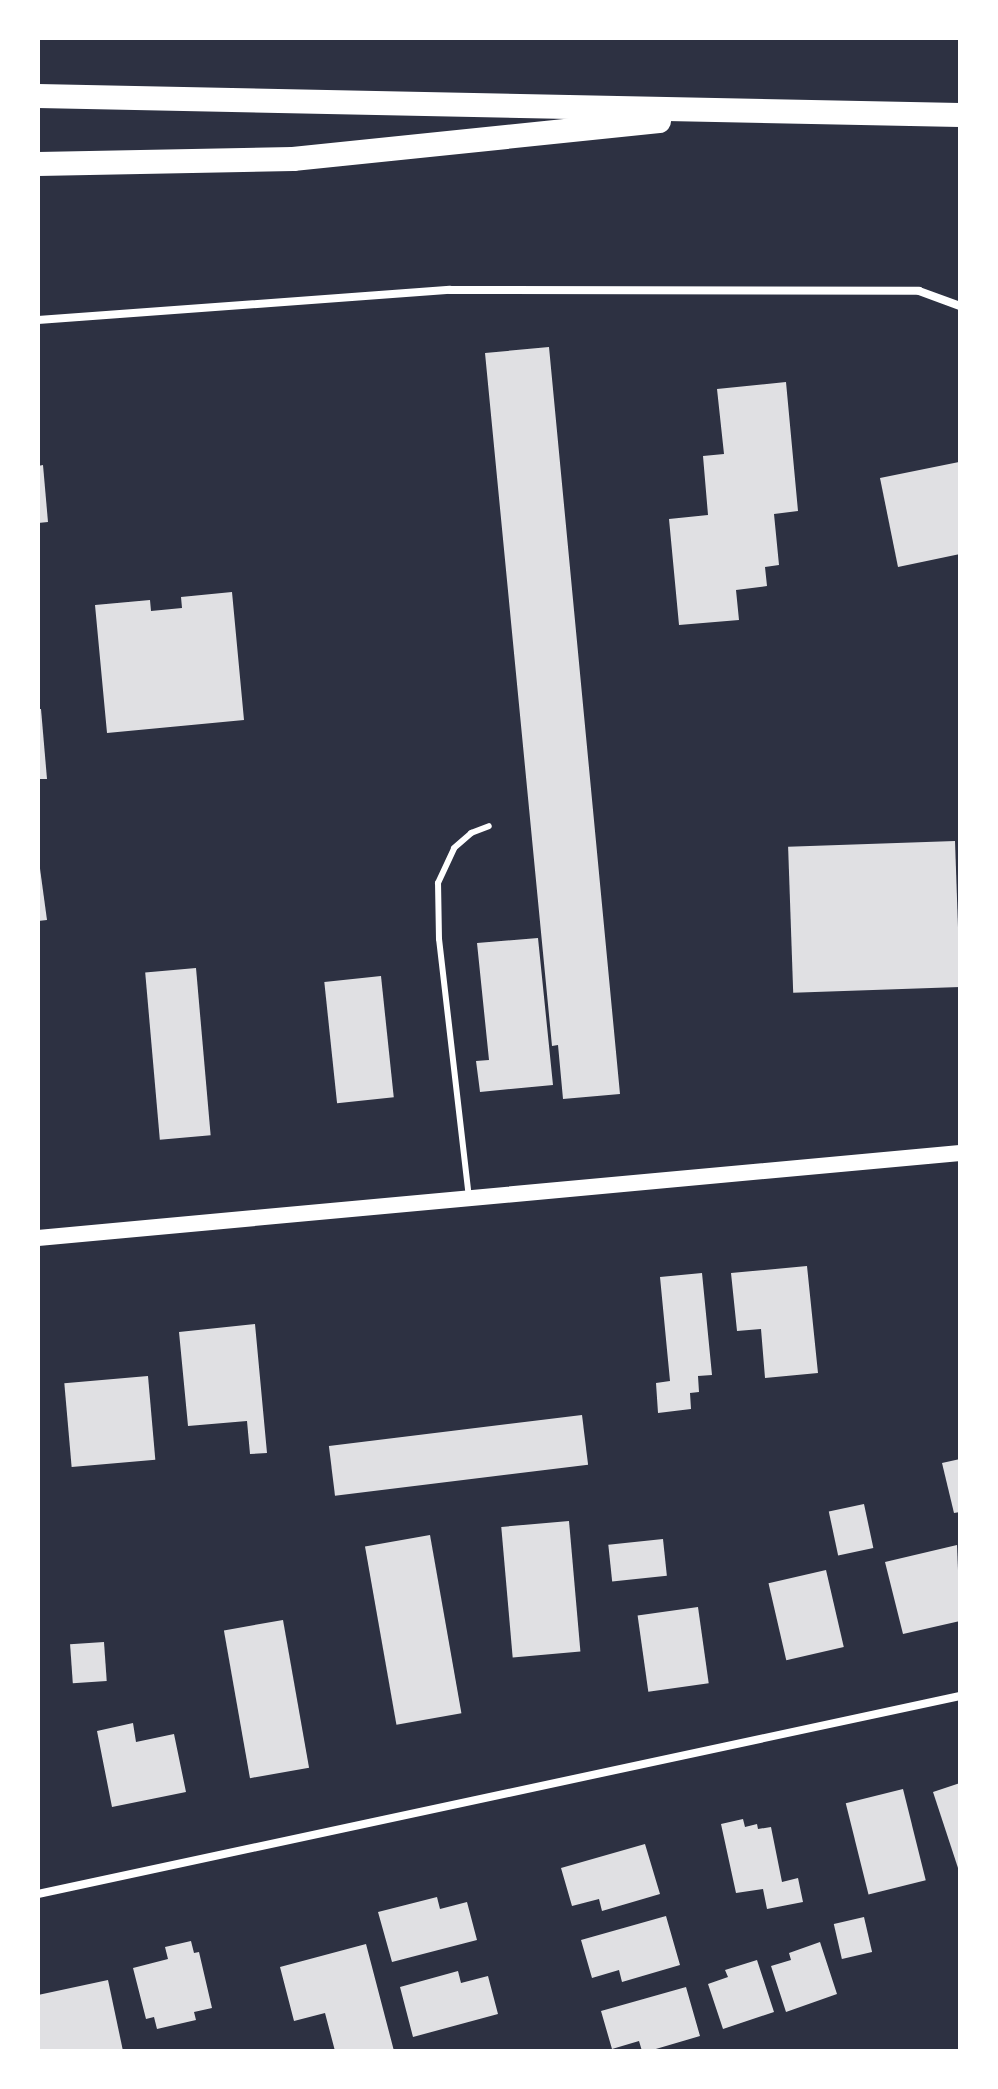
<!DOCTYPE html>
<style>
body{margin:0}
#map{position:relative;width:998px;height:2089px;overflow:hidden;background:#2d3142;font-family:Figtree,sans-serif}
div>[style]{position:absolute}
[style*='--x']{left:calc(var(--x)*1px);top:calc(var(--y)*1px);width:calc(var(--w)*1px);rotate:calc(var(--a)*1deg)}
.building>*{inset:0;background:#e0e0e3;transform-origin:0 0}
.service>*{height:6px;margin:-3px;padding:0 3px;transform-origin:3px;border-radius:3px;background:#fff}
.minor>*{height:8px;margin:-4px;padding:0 4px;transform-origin:4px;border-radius:4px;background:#fff}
.secondary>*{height:16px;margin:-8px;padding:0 8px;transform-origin:8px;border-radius:8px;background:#fff}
.motorway>*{height:24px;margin:-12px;padding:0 12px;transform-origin:12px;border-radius:12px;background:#fff}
span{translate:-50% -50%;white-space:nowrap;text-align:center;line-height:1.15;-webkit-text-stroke:6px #fff;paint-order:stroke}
.frame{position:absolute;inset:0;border:40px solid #fff;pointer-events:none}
</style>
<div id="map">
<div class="building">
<i style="clip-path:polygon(549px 347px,620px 1094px,563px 1099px,558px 1045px,552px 1046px,485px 353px)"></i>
<i style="clip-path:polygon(786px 382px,798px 511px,774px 514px,779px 565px,765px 567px,767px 586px,736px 590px,739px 620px,679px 625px,669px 519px,708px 515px,703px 456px,724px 454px,717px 389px)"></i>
<i style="clip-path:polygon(959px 462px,960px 554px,898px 567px,880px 478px)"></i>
<i style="clip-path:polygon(43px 465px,48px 522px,38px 523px,38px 466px)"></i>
<i style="clip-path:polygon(232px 592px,244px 720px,107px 733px,95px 605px,150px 600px,151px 611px,182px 608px,181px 597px)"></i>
<i style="clip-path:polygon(38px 709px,41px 709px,47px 779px,38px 779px)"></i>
<i style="left:955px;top:841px;width:146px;height:167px;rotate:88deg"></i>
<i style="clip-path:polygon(38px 854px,47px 920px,38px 921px)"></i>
<i style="clip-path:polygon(538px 938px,553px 1085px,480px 1092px,476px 1061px,489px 1060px,477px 943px)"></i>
<i style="left:196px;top:968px;width:168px;height:51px;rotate:85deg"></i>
<i style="left:381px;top:976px;width:122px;height:57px;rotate:84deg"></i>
<i style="clip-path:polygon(807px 1266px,818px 1373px,765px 1378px,761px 1329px,737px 1331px,731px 1273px)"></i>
<i style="clip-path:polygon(702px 1273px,712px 1375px,698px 1376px,699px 1392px,690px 1393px,691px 1409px,658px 1413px,656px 1383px,670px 1381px,660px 1277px)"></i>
<i style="clip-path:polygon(255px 1324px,267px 1453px,250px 1454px,247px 1421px,188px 1426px,179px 1332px)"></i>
<i style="left:148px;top:1376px;width:84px;height:84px;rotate:85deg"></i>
<i style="left:582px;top:1415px;width:50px;height:255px;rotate:83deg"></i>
<i style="clip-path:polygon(960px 1459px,960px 1512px,954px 1513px,942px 1463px)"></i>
<i style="left:864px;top:1504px;width:45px;height:36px;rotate:78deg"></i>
<i style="left:569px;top:1521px;width:131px;height:68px;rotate:85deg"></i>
<i style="left:430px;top:1535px;width:181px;height:66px;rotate:80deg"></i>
<i style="left:663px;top:1539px;width:37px;height:55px;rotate:84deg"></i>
<i style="clip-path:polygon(957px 1545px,960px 1621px,903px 1634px,885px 1562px)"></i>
<i style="left:826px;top:1570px;width:79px;height:59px;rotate:77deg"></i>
<i style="left:698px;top:1607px;width:77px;height:61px;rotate:82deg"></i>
<i style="left:283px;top:1620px;width:150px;height:60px;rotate:80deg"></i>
<i style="left:104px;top:1642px;width:39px;height:34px;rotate:86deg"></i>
<i style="clip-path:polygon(133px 1723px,136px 1742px,174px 1734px,186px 1792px,112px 1807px,97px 1731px)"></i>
<i style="clip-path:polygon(960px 1783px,960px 1871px,959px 1871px,933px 1792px)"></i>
<i style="left:903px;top:1789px;width:94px;height:59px;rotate:76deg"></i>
<i style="clip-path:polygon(743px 1819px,745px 1827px,757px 1824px,758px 1829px,771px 1827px,782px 1882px,798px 1878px,803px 1902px,767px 1909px,763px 1889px,736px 1893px,721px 1824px)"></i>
<i style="clip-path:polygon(645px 1844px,660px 1894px,602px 1911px,599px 1899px,572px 1906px,561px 1868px)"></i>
<i style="clip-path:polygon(437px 1897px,440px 1909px,467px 1902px,477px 1940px,392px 1962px,378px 1912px)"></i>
<i style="clip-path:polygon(666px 1916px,680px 1965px,622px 1982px,619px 1970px,592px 1978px,581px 1940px)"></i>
<i style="left:864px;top:1917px;width:36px;height:31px;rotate:77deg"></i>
<i style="clip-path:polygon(191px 1941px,194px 1953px,199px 1952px,212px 2008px,194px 2012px,196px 2020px,157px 2029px,154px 2017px,146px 2019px,133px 1968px,168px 1959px,165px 1947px)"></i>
<i style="clip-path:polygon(820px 1942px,837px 1994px,786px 2012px,771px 1966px,791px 1960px,789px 1953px)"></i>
<i style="clip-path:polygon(366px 1944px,394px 2051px,335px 2051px,325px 2013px,294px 2021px,280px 1967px)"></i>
<i style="clip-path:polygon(757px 1960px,774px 2012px,723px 2029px,708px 1984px,728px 1977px,725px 1970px)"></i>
<i style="clip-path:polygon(458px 1971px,461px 1983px,488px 1976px,498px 2014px,413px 2037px,400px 1987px)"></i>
<i style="clip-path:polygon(108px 1980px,123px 2051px,38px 2051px,38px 1995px)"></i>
<i style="clip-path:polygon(686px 1987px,700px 2036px,649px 2051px,642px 2051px,639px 2041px,612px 2049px,601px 2011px)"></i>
</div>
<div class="service">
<i style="--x:469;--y:1198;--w:261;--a:-96.6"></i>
<i style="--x:439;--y:939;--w:56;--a:-91"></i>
<i style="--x:438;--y:883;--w:38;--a:-65"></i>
<i style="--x:454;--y:848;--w:23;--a:-41"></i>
<i style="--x:471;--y:833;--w:19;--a:-21"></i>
</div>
<div class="minor">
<i style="--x:38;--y:320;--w:413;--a:-4.2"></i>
<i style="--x:450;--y:290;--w:469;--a:0.1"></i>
<i style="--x:919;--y:291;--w:44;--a:20.1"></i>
<i style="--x:38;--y:1894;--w:943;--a:-12.12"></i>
</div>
<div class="secondary">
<i style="--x:38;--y:1238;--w:926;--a:-5.27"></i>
</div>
<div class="motorway">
<i style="--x:38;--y:96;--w:922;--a:1.18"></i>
<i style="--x:38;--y:164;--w:255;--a:-1.1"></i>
<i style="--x:293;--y:159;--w:368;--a:-5.9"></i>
</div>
<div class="frame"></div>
</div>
